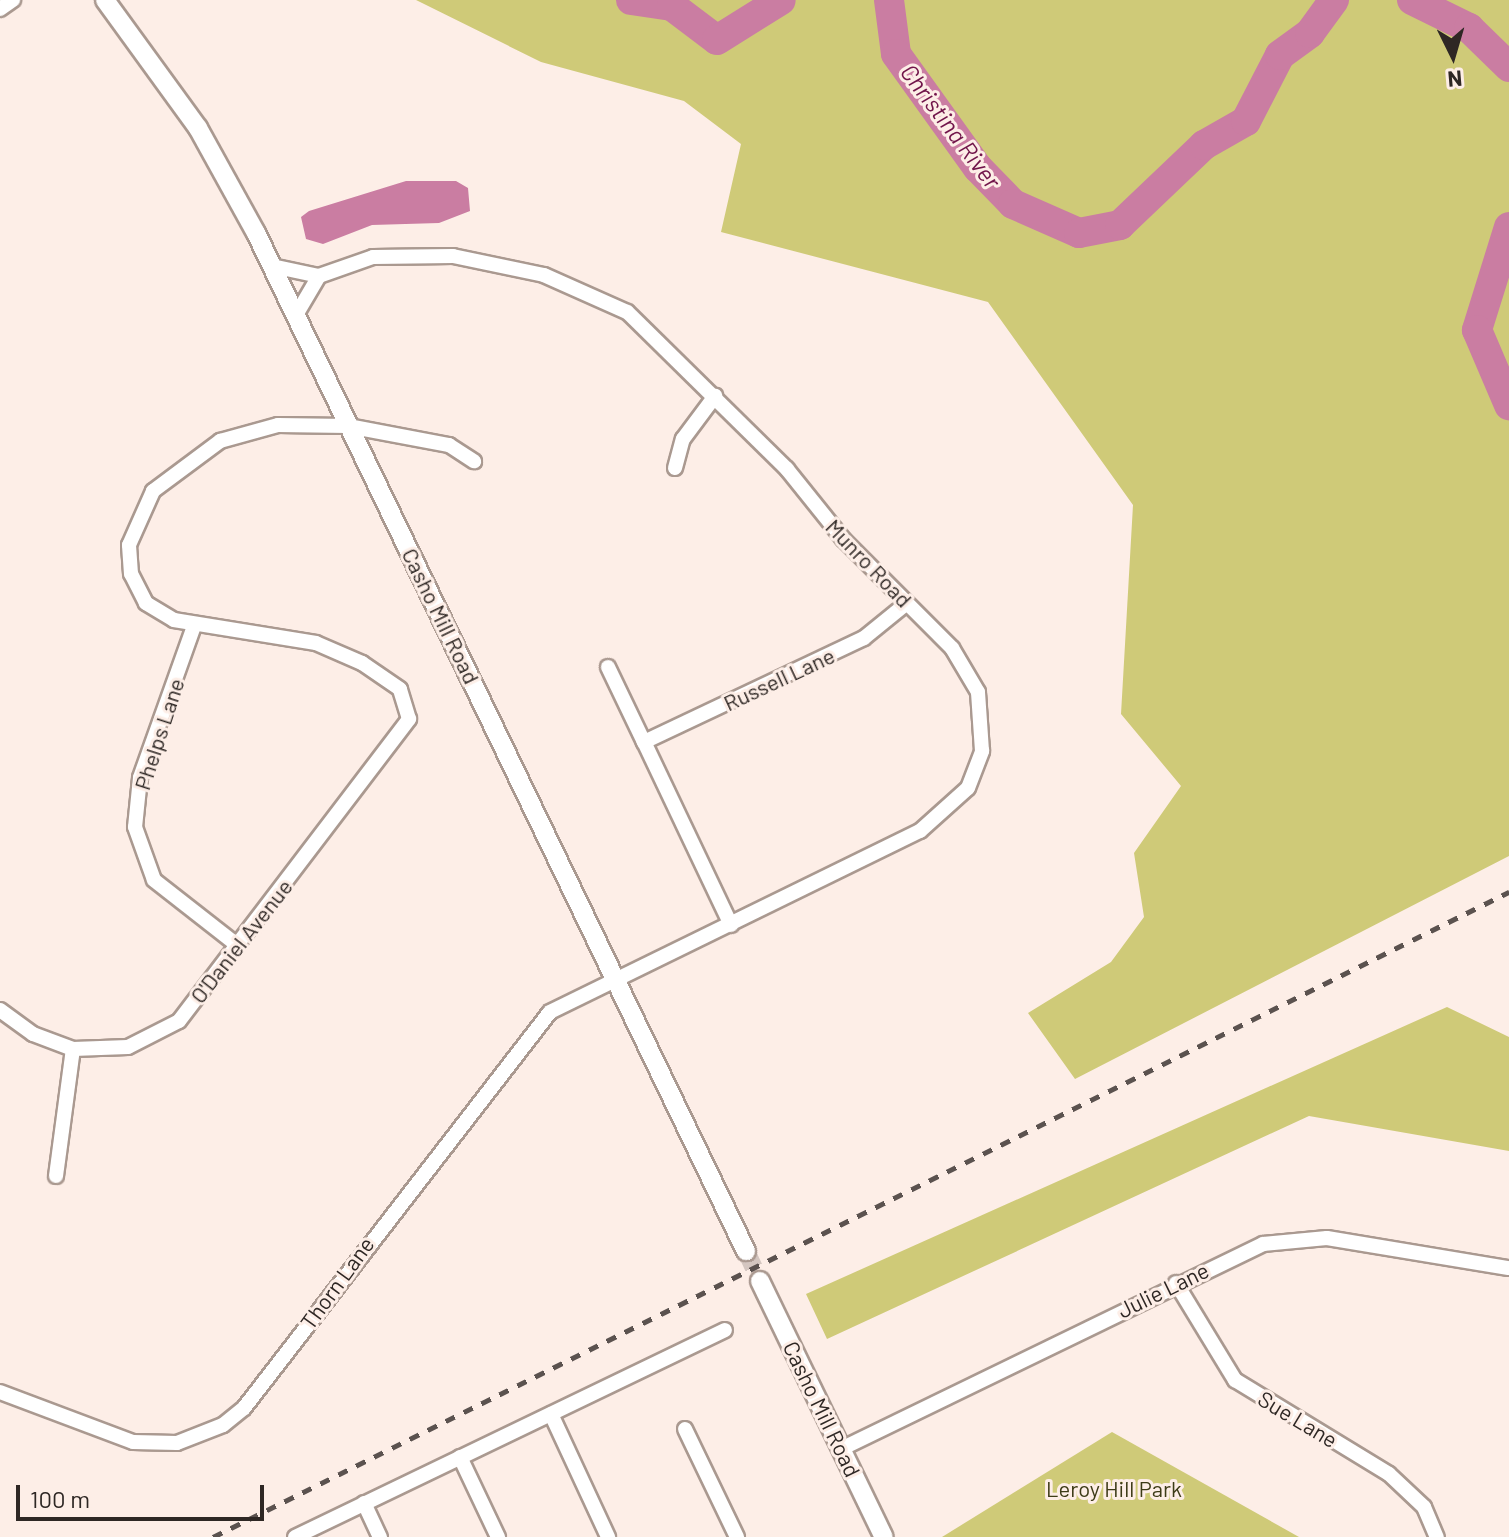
<!DOCTYPE html>
<style>
body{margin:0}
#map{position:relative;width:1509px;height:1537px;overflow:hidden;background:#fdeee7;font-family:Barlow,sans-serif}
div>[style]{position:absolute}
[style*='--x']{left:calc(var(--x)*1px);top:calc(var(--y)*1px);width:calc(var(--w)*1px);rotate:calc(var(--a)*1deg)}
.green>*{inset:0;background:#cfca78}
.water>*{inset:0;background:#ca7da2}
.river>*{height:30px;margin:-15px;padding:0 15px;transform-origin:15px;border-radius:15px;background:#ca7da2}
.tertiary-tunnel>*{height:18px;margin-top:-9px;transform-origin:0;background:repeating-linear-gradient(90deg,#d4c6c0 0 18px,transparent 0 27px)}
.roads{filter:drop-shadow(2px 0 #aa9990) drop-shadow(-2px 0 #aa9990) drop-shadow(0 2px #aa9990) drop-shadow(0 -2px #aa9990)}
.minor>*{height:14px;margin:-7px;padding:0 7px;transform-origin:7px;border-radius:7px;background:#fff}
.tertiary>*{height:18px;margin:-9px;padding:0 9px;transform-origin:9px;border-radius:9px;background:#fff}
.rail>*{height:5px;margin-top:-2.5px;transform-origin:0;background:repeating-linear-gradient(90deg,#5b524f 0 10px,transparent 0 20px)}
span{translate:-50% -50%;white-space:nowrap;text-align:center;line-height:1.15;-webkit-text-stroke:6px #fdeee7;paint-order:stroke}
.street-label{font-size:22px;color:#2e2724}
.park-label{font-size:22px;color:#3d3b17}
.water-label{font-size:24px;color:#71154a;font-style:italic}
.north{position:absolute;left:1413px;top:16px;width:80px;height:80px;-webkit-text-stroke:6px #fdeee7;paint-order:stroke;rotate:175deg;font-size:22px;font-weight:700;line-height:32px;text-align:center;color:#2e2724}
.north::after{content:'';display:block;margin:auto;width:28px;height:36px;background:#2e2724;clip-path:polygon(50% 0,100% 100%,50% 72%,0 100%)}
.scale{position:absolute;left:16px;top:1485px;width:248px;height:36px;box-sizing:border-box;border:4px solid #2e2724;border-top:0;padding-left:10px;font-size:24px;line-height:28px;white-space:nowrap;color:#2e2724;-webkit-text-stroke:6px #fdeee7;paint-order:stroke}
</style>
<div id="map">
<div class="green">
<i style="clip-path:polygon(416px 0,1509px 0,1509px 856px,1075px 1079px,1028px 1013px,1111px 962px,1144px 917px,1134px 853px,1181px 786px,1121px 714px,1133px 505px,988px 302px,721px 232px,741px 144px,684px 101px,541px 62px)"></i>
<i style="clip-path:polygon(1447px 1007px,1509px 1037px,1509px 1151px,1309px 1116px,827px 1339px,806px 1294px)"></i>
<i style="clip-path:polygon(1112px 1432px,1299px 1537px,942px 1537px)"></i>
</div>
<div class="water">
<i style="clip-path:polygon(406px 181px,456px 181px,468px 188px,470px 211px,439px 223px,372px 225px,323px 244px,306px 239px,301px 217px,309px 211px)"></i>
</div>
<div class="river">
<i style="--x:631;--y:0;--w:41;--a:8.3"></i>
<i style="--x:672;--y:6;--w:56;--a:37.1"></i>
<i style="--x:717;--y:40;--w:75;--a:-32"></i>
<i style="--x:889;--y:0;--w:54;--a:82.6"></i>
<i style="--x:896;--y:54;--w:140;--a:54.3"></i>
<i style="--x:978;--y:168;--w:50;--a:45.8"></i>
<i style="--x:1013;--y:204;--w:72;--a:23.7"></i>
<i style="--x:1079;--y:233;--w:42;--a:-11"></i>
<i style="--x:1120;--y:225;--w:116;--a:-43.6"></i>
<i style="--x:1204;--y:145;--w:48;--a:-29.7"></i>
<i style="--x:1246;--y:121;--w:74;--a:-62.7"></i>
<i style="--x:1280;--y:55;--w:37;--a:-36"></i>
<i style="--x:1310;--y:33;--w:41;--a:-54"></i>
<i style="--x:1412;--y:0;--w:64;--a:26.2"></i>
<i style="--x:1469;--y:28;--w:56;--a:44.3"></i>
<i style="--x:1509;--y:227;--w:108;--a:107.3"></i>
<i style="--x:1477;--y:330;--w:82;--a:66.9"></i>
</div>
<div class="tertiary-tunnel">
<i style="--x:746;--y:1251;--w:33;--a:65"></i>
</div>
<div class="roads">
<div class="minor">
<i style="--x:0;--y:9;--w:16;--a:-35"></i>
<i style="--x:272;--y:266;--w:48;--a:12"></i>
<i style="--x:319;--y:276;--w:45;--a:120.5"></i>
<i style="--x:675;--y:468;--w:30;--a:-75"></i>
<i style="--x:683;--y:439;--w:54;--a:-53.3"></i>
<i style="--x:194;--y:626;--w:161;--a:109.6"></i>
<i style="--x:140;--y:778;--w:49;--a:95.8"></i>
<i style="--x:135;--y:827;--w:56;--a:70.3"></i>
<i style="--x:154;--y:880;--w:105;--a:38.1"></i>
<i style="--x:608;--y:667;--w:83;--a:64.4"></i>
<i style="--x:731;--y:925;--w:203;--a:-115.4"></i>
<i style="--x:644;--y:742;--w:243;--a:-25.3"></i>
<i style="--x:864;--y:638;--w:55;--a:-39.1"></i>
<i style="--x:0;--y:1010;--w:41;--a:36"></i>
<i style="--x:33;--y:1034;--w:43;--a:20.6"></i>
<i style="--x:73;--y:1049;--w:55;--a:-2.1"></i>
<i style="--x:128;--y:1047;--w:57;--a:-27"></i>
<i style="--x:179;--y:1021;--w:380;--a:-52.7"></i>
<i style="--x:409;--y:719;--w:31;--a:-107"></i>
<i style="--x:400;--y:689;--w:46;--a:-145.6"></i>
<i style="--x:362;--y:663;--w:50;--a:-156.5"></i>
<i style="--x:316;--y:643;--w:144;--a:-170.8"></i>
<i style="--x:174;--y:620;--w:33;--a:-149"></i>
<i style="--x:146;--y:603;--w:33;--a:-117"></i>
<i style="--x:131;--y:574;--w:29;--a:-94"></i>
<i style="--x:129;--y:545;--w:59;--a:-66"></i>
<i style="--x:153;--y:491;--w:84;--a:-36.7"></i>
<i style="--x:220;--y:441;--w:60;--a:-15.4"></i>
<i style="--x:278;--y:425;--w:70;--a:0.8"></i>
<i style="--x:348;--y:426;--w:103;--a:10.7"></i>
<i style="--x:449;--y:445;--w:30;--a:33"></i>
<i style="--x:56;--y:1176;--w:128;--a:-82.4"></i>
<i style="--x:1176;--y:1283;--w:114;--a:58.7"></i>
<i style="--x:1235;--y:1380;--w:180;--a:31.4"></i>
<i style="--x:1389;--y:1474;--w:48;--a:43.3"></i>
<i style="--x:1424;--y:1507;--w:33;--a:67"></i>
<i style="--x:0;--y:1392;--w:142;--a:20.6"></i>
<i style="--x:133;--y:1442;--w:44;--a:1.3"></i>
<i style="--x:177;--y:1443;--w:49;--a:-21.4"></i>
<i style="--x:223;--y:1425;--w:27;--a:-39"></i>
<i style="--x:244;--y:1408;--w:500;--a:-52.31"></i>
<i style="--x:550;--y:1012;--w:412;--a:-26.1"></i>
<i style="--x:920;--y:831;--w:64;--a:-41.9"></i>
<i style="--x:968;--y:788;--w:40;--a:-69"></i>
<i style="--x:982;--y:751;--w:59;--a:-93.9"></i>
<i style="--x:978;--y:692;--w:51;--a:-120.6"></i>
<i style="--x:952;--y:648;--w:154;--a:-135"></i>
<i style="--x:843;--y:539;--w:90;--a:-128.7"></i>
<i style="--x:787;--y:469;--w:224;--a:-135.5"></i>
<i style="--x:627;--y:312;--w:91;--a:-156"></i>
<i style="--x:544;--y:275;--w:93;--a:-168.2"></i>
<i style="--x:453;--y:256;--w:80;--a:179.3"></i>
<i style="--x:373;--y:257;--w:57;--a:160.6"></i>
<i style="--x:551;--y:1414;--w:136;--a:65.1"></i>
<i style="--x:685;--y:1429;--w:120;--a:64.3"></i>
<i style="--x:841;--y:1449;--w:469;--a:-25.9"></i>
<i style="--x:1263;--y:1244;--w:64;--a:-5.4"></i>
<i style="--x:1327;--y:1238;--w:184;--a:9.4"></i>
<i style="--x:460;--y:1457;--w:89;--a:64.6"></i>
<i style="--x:364;--y:1503;--w:38;--a:65"></i>
<i style="--x:295;--y:1537;--w:477;--a:-25.7"></i>
</div>
<div class="tertiary">
<i style="--x:105;--y:0;--w:158;--a:54"></i>
<i style="--x:198;--y:128;--w:120;--a:61.1"></i>
<i style="--x:256;--y:233;--w:1130;--a:64.3"></i>
<i style="--x:760;--y:1281;--w:284;--a:64.2"></i>
</div>
</div>
<div class="rail">
<i style="--x:213;--y:1537;--w:1448;--a:-26.46"></i>
</div>
<div class="street-label">
<span style="left:869px;top:563px;rotate:46deg">Munro Road</span>
<span style="left:441px;top:616px;rotate:64deg">Casho Mill Road</span>
<span style="left:779px;top:679px;rotate:-25deg">Russell Lane</span>
<span style="left:159px;top:734px;rotate:-72deg">Phelps Lane</span>
<span style="left:241px;top:941px;rotate:-52deg">O'Daniel Avenue</span>
<span style="left:337px;top:1283px;rotate:-54deg">Thorn Lane</span>
<span style="left:1163px;top:1290px;rotate:-26deg">Julie Lane</span>
<span style="left:822px;top:1409px;rotate:64deg">Casho Mill Road</span>
<span style="left:1298px;top:1419px;rotate:31deg">Sue Lane</span>
</div>
<div class="park-label">
<span style="left:1114px;top:1489px">Leroy Hill Park</span>
</div>
<div class="water-label">
<span style="left:951px;top:126px;rotate:53deg">Christina River</span>
</div>
<div class="north">N</div>
<div class="scale">100 m</div>
</div>
